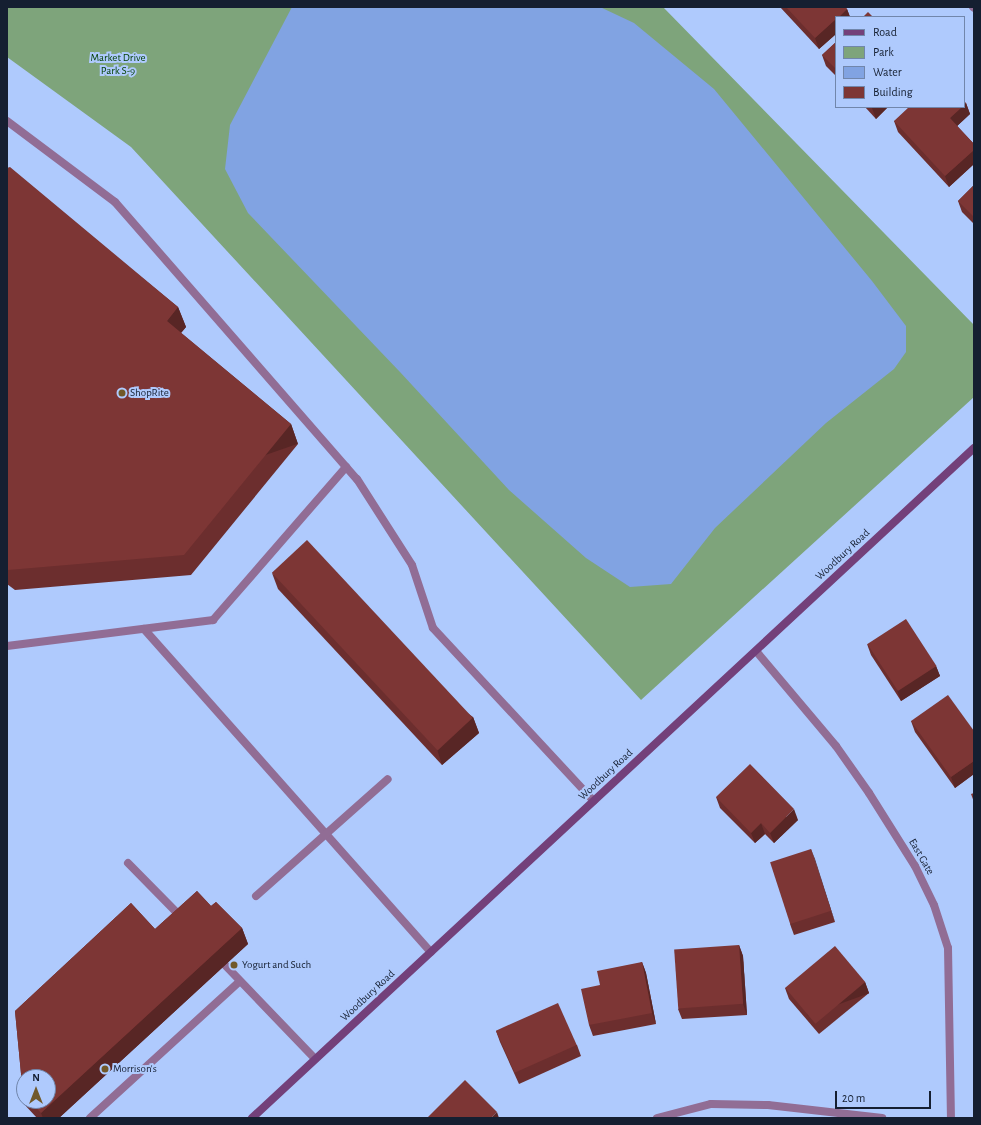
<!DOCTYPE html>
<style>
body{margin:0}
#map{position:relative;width:981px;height:1125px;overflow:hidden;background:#afcafd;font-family:"Alegreya Sans",sans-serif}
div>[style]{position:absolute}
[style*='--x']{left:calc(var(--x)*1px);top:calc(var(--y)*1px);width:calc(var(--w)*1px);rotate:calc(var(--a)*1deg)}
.green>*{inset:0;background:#7ea47b}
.water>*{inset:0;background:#81a3e2}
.lane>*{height:8px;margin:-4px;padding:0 4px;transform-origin:4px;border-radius:4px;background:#916d95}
.street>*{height:8px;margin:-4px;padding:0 4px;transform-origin:4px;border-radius:4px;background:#916d95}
.secondary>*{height:8px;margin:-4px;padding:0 4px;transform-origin:4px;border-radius:4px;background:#73407a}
.wall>*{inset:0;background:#6c2e2e}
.shaded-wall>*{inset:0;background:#582625;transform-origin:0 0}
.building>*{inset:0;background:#7d3635;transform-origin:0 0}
.dots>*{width:11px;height:11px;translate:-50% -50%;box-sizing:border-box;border:2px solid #afcafd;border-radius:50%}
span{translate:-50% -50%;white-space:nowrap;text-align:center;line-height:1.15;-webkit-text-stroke:4px #afcafd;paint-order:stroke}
.park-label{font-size:11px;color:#064106}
.poi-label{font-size:11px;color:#151f31}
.left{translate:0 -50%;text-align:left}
.street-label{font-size:11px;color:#151f31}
.frame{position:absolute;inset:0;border:8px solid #151f31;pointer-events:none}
.legend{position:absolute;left:835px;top:16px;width:130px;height:92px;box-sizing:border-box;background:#afcafd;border:1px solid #7186ab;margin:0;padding:5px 7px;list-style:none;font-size:12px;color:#151f31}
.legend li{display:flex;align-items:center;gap:8px;height:20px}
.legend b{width:20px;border:1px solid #7186ab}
.north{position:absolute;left:16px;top:1069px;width:40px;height:40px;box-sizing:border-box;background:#afcafd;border:1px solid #7186ab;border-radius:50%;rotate:0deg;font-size:11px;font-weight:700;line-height:16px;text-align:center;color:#151f31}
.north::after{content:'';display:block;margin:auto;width:14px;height:18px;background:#71592a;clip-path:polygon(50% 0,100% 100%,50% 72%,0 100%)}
.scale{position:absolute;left:835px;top:1091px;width:96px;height:18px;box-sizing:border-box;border:2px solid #151f31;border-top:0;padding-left:5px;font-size:12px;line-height:14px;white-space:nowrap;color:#151f31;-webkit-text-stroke:3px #afcafd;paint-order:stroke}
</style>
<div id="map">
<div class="green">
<i style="clip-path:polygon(7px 7px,663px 7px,974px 325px,974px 397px,641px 700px,131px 147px,7px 57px)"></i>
</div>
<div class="water">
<i style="clip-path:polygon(292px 7px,600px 7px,634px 23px,714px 89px,872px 281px,906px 326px,906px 352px,894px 369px,826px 423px,715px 528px,671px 584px,630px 587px,586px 558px,509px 490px,400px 372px,248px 213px,225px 169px,230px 125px)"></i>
</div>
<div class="lane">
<i style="--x:7;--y:121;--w:135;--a:36.9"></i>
<i style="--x:115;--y:202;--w:368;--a:48.9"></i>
<i style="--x:357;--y:479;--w:102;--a:57.4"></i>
<i style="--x:412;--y:565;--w:66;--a:71.6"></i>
<i style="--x:433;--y:628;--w:236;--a:47.1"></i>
<i style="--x:144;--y:629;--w:432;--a:48.4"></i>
<i style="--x:7;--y:646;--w:208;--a:-7.2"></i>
<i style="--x:213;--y:620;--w:203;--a:-49"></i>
<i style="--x:128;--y:863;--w:77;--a:45.5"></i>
<i style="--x:256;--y:896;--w:176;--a:-41.6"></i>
<i style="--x:225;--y:965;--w:130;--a:46.2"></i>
<i style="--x:90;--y:1118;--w:203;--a:-42.4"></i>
</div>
<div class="street">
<i style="--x:973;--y:7;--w:1;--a:45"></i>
<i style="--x:756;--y:651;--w:124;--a:49.9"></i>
<i style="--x:836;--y:746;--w:57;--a:54.9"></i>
<i style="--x:869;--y:793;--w:86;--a:57.8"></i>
<i style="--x:915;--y:866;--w:43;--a:64"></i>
<i style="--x:934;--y:905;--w:45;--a:72"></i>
<i style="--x:948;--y:948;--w:170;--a:89"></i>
<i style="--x:657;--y:1118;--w:56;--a:-14.5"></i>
<i style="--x:711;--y:1104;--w:57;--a:1"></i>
<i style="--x:768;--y:1105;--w:115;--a:6.5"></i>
</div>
<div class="secondary">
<i style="--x:252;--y:1118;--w:985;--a:-42.86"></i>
</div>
<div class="wall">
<i style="clip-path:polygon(780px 7px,845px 7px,847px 9px,850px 17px,836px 17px,836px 34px,819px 49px)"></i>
<i style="clip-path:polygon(836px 42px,836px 76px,826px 66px,822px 55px)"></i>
<i style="clip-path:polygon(966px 103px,970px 114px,957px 126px,974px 144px,974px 164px,949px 187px,898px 132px,894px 121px)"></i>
<i style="clip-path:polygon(865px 107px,888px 107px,876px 119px)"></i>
<i style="clip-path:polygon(7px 168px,178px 307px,186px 327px,181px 333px,291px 424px,298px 444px,191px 575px,15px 590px,7px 584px)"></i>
<i style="clip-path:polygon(974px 185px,974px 224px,962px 212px,958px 201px)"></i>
<i style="clip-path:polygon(272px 573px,473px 717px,479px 733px,442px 765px,278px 589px)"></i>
<i style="clip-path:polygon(867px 644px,936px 666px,940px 676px,901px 701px,871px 655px)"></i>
<i style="clip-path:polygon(911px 721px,974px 731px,974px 774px,955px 788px,915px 732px)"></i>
<i style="clip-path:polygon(716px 797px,798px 820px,774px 843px,765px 834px,755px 843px,720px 808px)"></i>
<i style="clip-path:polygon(811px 849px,835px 922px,794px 935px,790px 924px)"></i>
<i style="clip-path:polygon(evenodd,197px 891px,211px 906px,216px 902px,242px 928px,248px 944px,59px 1118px,37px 1118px,23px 1103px,18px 1088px,22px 1084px,15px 1011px,131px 903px,155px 929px,197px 891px,24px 1077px,48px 1077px,48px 1101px,24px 1101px,24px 1077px)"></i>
<i style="clip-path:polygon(739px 945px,743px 956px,747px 1015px,682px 1019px,678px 1009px)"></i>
<i style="clip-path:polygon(642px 962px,646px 973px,656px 1024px,593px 1036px,589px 1025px,600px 985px)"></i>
<i style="clip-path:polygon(865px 982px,869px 993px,819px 1034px,789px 999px,785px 988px)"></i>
<i style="clip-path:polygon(496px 1031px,577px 1045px,581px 1056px,519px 1084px,500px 1042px)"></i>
</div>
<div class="shaded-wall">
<i style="clip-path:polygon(847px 9px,850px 17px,839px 17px)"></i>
<i style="clip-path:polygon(836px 19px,836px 34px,819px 49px,815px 38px)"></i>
<i style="clip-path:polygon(966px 103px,970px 114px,954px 129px,950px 118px,962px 107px,964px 107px,964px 105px)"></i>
<i style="clip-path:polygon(873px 107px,888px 107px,876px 119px,872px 108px)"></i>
<i style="clip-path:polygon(974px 150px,974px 164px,949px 187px,945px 176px)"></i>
<i style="clip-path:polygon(178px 307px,186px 327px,174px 341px,167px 321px)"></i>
<i style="left:291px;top:424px;width:21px;height:169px;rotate:71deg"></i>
<i style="clip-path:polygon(936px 666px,940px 676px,901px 701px,897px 690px)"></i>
<i style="clip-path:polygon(473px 717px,479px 733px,442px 765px,437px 749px)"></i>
<i style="clip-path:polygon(974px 761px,974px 774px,955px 788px,951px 777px)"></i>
<i style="clip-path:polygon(794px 809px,798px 820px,774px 843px,770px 833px)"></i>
<i style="clip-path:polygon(761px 823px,765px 834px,755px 843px,751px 833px)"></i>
<i style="clip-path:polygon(811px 849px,815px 859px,835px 922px,831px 911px)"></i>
<i style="clip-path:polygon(242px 928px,248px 944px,59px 1118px,43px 1118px,41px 1113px)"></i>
<i style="clip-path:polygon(739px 945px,743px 956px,747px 1015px,743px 1004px)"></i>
<i style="clip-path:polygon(642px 962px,646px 973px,656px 1024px,652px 1013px)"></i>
<i style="left:865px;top:982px;width:12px;height:65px;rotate:70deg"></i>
<i style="clip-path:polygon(497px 1112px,499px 1118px,491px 1118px)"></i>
</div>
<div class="building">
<i style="clip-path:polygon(786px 7px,845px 7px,847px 9px,839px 17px,836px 17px,836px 19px,815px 38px)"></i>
<i style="clip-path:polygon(868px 12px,873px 17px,863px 17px)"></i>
<i style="clip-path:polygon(836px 42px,836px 69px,822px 55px)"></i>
<i style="clip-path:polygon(964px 101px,966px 103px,964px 105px)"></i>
<i style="clip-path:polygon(909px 107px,962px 107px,950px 118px,974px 144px,974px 150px,945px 176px,894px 121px)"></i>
<i style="clip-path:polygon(10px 167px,178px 307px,167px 321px,291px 424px,184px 555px,8px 570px,7px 570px,7px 168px)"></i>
<i style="clip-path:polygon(974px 185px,974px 217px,958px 201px)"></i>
<i style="left:307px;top:540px;width:243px;height:48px;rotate:47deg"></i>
<i style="left:906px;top:619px;width:56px;height:46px;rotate:57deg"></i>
<i style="clip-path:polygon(948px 695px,974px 731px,974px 761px,951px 777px,911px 721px)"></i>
<i style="clip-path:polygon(750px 764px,794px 809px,770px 833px,761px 823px,751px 833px,716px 797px)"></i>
<i style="clip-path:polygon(974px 793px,974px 802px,971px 794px)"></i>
<i style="left:811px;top:849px;width:65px;height:43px;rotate:72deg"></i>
<i style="clip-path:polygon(197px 891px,211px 906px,216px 902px,242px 928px,41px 1113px,30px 1101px,48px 1101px,48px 1077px,24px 1077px,24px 1095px,18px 1088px,22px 1084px,15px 1011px,131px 903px,155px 929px)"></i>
<i style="left:739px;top:945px;width:59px;height:65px;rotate:86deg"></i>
<i style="left:835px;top:946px;width:47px;height:65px;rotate:50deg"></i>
<i style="clip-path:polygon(642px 962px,652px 1013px,589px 1025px,581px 989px,600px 985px,597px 971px)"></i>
<i style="left:558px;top:1003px;width:46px;height:68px;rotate:66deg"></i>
<i style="clip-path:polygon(465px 1080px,497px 1112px,491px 1118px,427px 1118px)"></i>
</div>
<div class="dots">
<i style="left:122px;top:393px;background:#71592a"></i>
<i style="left:234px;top:965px;background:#71592a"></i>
<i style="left:105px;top:1069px;background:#71592a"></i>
</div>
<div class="park-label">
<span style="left:118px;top:65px">Market Drive<br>Park S-9</span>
</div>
<div class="poi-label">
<span class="left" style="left:130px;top:393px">ShopRite</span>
<span class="left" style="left:242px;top:965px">Yogurt and Such</span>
<span class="left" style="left:113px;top:1069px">Morrison's</span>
</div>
<div class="street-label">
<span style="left:843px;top:555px;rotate:-43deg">Woodbury Road</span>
<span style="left:606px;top:775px;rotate:-43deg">Woodbury Road</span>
<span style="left:921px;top:857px;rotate:60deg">East Gate</span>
<span style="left:368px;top:996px;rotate:-43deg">Woodbury Road</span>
</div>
<div class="frame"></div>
<ul class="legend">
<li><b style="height:5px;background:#73407a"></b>Road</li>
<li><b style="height:11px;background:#7ea47b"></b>Park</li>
<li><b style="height:11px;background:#81a3e2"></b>Water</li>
<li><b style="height:11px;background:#7d3635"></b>Building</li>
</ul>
<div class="north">N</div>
<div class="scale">20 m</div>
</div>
